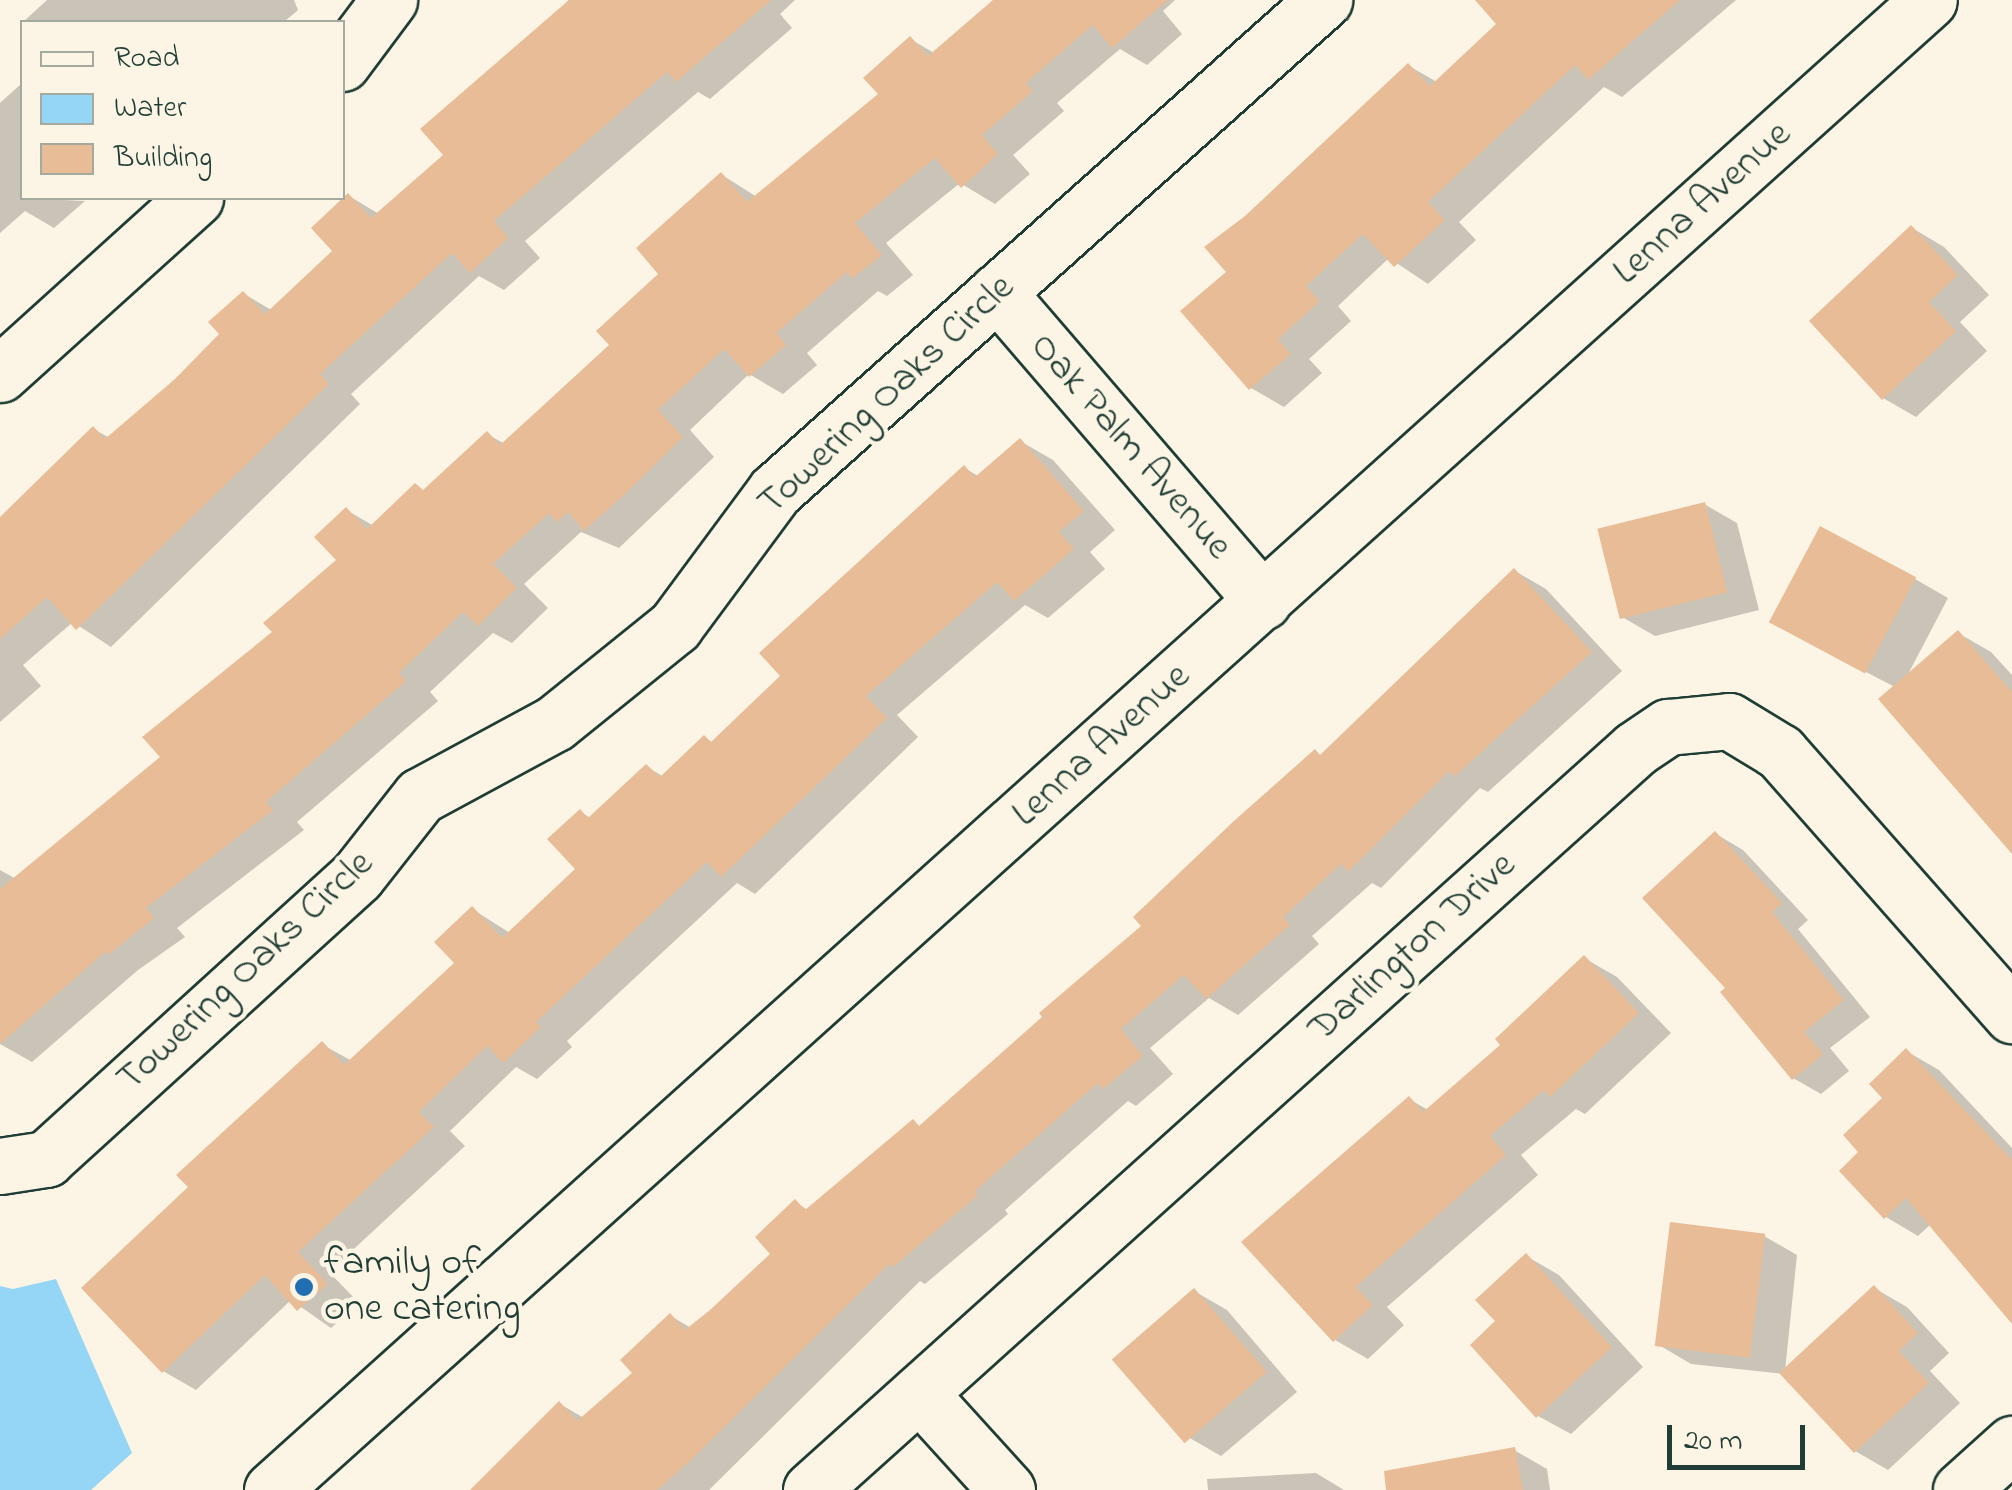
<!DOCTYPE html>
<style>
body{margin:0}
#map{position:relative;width:2012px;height:1490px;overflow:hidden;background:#fcf5e5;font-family:"Indie Flower",sans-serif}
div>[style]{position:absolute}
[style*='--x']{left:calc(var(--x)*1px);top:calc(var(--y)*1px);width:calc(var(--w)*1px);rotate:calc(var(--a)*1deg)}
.water>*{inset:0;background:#95d5f6}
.shadow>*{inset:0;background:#0003}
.building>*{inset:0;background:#e7bc97;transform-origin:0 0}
.roads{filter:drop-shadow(2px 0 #1f3d34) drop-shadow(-2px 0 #1f3d34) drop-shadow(0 2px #1f3d34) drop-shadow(0 -2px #1f3d34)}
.minor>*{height:55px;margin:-27.5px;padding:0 27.5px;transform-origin:27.5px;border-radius:27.5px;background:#fcf5e5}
.dots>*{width:28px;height:28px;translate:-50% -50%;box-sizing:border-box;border:5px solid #fcf5e5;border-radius:50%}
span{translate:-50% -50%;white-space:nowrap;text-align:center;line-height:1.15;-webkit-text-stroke:9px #fcf5e5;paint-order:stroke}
.street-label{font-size:40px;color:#1f3d34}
.poi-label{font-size:40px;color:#1f3d34}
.left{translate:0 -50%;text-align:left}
.legend{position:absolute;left:20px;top:20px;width:325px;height:180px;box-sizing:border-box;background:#fcf5e5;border:2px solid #a4ab9e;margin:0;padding:12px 18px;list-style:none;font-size:30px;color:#1f3d34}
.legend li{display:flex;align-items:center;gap:20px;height:50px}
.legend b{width:50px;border:2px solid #a4ab9e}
.scale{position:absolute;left:1667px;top:1425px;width:138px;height:45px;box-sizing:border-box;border:5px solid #1f3d34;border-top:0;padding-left:12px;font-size:30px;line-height:35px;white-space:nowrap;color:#1f3d34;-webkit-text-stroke:8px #fcf5e5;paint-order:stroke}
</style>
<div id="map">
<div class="water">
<i style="clip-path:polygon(56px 1279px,132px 1453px,91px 1490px,0 1490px,0 1286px,13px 1289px)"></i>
</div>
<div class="shadow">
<i style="clip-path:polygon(47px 0,294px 0,298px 10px,284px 22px,23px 22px)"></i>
<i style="clip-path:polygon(569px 0,795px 0,780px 14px,792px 28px,710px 99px,698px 92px,525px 241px,540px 258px,504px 290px,479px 276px,351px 394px,360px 404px,111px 647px,73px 622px,23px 665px,41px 686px,0 722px,0 521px,93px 429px,110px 438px,177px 380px,222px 334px,244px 294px,273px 311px,336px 251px,349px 196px,379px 214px,446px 155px)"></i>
<i style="clip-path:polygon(1000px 0,1175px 0,1163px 11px,1182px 34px,1147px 65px,1120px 49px,1057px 103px,1064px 111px,1013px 155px,1030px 174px,995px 204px,960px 183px,886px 243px,913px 275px,887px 296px,878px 291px,807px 353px,817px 365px,783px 394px,749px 374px,690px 430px,714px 457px,619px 548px,581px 532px,524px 584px,548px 608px,512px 643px,493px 633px,430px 692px,438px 701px,297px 822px,304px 830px,177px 928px,185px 937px,138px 970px,32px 1062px,0 1044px,0 870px,16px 879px,163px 757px,340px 561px,346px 510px,374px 526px,425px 491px,487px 434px,505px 444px,613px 345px,722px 175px,757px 197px,881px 95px,910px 39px,936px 54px)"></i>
<i style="clip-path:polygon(1480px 0,1736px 0,1622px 97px,1604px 87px,1459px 222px,1476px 240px,1428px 284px,1389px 258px,1338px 306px,1351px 321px,1309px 359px,1322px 373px,1284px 407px,1251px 388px,1230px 272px,1247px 218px,1409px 66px,1437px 82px,1500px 24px)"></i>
<i style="clip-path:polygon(22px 83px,22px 198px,85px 201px,54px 228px,25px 211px,0 233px,0 103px)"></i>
<i style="clip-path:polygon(1912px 228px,1944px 247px,1989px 295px,1960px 322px,1987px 351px,1916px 417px,1883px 398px)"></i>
<i style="clip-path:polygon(1020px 441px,1053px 460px,1115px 530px,1090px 552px,1105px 569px,1048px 618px,1025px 605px,897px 715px,918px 737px,755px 894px,737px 883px,567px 1041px,572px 1047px,537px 1079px,516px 1067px,450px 1131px,465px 1146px,329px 1272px,359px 1303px,331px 1328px,291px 1300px,196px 1390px,163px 1371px,191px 1187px,323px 1045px,352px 1061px,457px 963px,472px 909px,510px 933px,579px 869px,580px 812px,591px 818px,647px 767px,664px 777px,705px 738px,713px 743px,784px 676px,964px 468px,980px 477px)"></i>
<i style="clip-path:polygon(1704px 504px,1737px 523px,1759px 610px,1655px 636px,1622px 617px)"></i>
<i style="clip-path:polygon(1515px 571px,1546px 589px,1622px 671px,1488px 792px,1480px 788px,1381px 888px,1372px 883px,1312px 936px,1319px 944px,1238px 1015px,1209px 998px,1150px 1048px,1173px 1074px,1136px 1106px,1128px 1101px,1005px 1210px,1008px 1214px,925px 1284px,920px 1281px,709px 1490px,474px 1490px,560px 1404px,584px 1418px,635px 1373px,671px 1316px,691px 1328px,774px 1254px,795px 1202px,808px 1210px,913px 1122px,921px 1127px,1145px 926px,1315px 752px,1322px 756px)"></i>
<i style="clip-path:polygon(1915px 579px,1948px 598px,1906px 678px,1958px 633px,1991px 652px,2012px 675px,2012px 845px,1895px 687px,1806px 641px)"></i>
<i style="clip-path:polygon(1716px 834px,1743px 850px,1808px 920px,1798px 929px,1870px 1017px,1830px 1048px,1849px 1071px,1821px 1094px,1793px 1078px,1729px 988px)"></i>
<i style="clip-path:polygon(1584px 958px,1617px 977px,1671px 1033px,1585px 1114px,1576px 1109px,1521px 1155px,1538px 1175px,1387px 1307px,1404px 1325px,1368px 1359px,1335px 1340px,1409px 1099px,1428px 1110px,1503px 1045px)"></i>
<i style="clip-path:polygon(1906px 1051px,1939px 1070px,2012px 1148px,2012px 1316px,1931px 1224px,1918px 1236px,1886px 1217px,1862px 1152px)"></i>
<i style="clip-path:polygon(1764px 1236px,1797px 1255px,1785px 1371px,1874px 1288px,1907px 1307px,1949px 1353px,1930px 1371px,1960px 1403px,1888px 1470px,1855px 1451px,1784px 1374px,1691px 1364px,1659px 1345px)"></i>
<i style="clip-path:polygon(1526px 1256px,1559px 1275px,1643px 1367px,1571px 1434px,1538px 1416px,1498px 1321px)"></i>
<i style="clip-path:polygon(1194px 1291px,1227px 1310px,1297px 1392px,1221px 1456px,1188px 1437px,1114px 1359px)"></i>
<i style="clip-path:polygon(1514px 1450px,1547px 1469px,1550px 1490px,1415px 1490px)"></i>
<i style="clip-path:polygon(1316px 1473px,1344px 1490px,1208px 1490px,1207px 1479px)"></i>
</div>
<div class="building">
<i style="clip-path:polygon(569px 0,771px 0,676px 82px,667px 72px,494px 221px,508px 238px,470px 273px,452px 253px,320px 374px,329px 384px,76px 630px,47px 597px,0 639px,0 517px,93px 426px,105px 439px,175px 379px,219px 334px,208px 322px,243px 291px,265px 314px,332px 251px,311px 228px,348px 193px,371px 218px,443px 155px,420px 129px)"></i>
<i style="clip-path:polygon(993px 0,1168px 0,1112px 48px,1093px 25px,1026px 83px,1033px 91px,982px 135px,998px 154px,961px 188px,935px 158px,855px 223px,882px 255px,852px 279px,847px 272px,776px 333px,786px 345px,749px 377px,724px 349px,658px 410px,683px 437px,623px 496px,584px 531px,568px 512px,557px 522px,549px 513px,493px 564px,517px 588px,478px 626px,463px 612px,399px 673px,406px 681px,266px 802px,273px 810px,146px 908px,154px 918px,108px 955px,105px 952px,0 1044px,0 889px,160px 757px,142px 737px,272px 632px,263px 623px,336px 560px,314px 537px,346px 507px,367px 529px,415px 483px,423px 490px,487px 431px,500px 445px,609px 345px,596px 331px,658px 274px,636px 248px,721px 172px,747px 202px,878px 94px,863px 78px,910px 36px,928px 56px)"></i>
<i style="clip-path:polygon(1475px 0,1680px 0,1588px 80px,1575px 65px,1428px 202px,1445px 220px,1394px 267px,1363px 234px,1306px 286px,1320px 301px,1278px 339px,1291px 354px,1249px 390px,1180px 311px,1226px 272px,1204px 247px,1245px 216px,1408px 63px,1430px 86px,1496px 24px)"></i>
<i style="clip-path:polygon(1911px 225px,1958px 275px,1929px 302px,1956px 331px,1882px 400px,1809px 321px)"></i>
<i style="clip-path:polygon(1020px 438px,1084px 511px,1059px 532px,1074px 549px,1014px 601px,997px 582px,866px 696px,887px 718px,721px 877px,707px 862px,536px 1022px,541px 1027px,503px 1063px,487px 1046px,419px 1112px,434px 1127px,298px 1252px,328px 1284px,297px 1311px,265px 1275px,162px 1373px,81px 1288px,188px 1187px,176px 1175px,322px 1041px,344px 1065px,454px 963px,434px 942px,472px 906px,502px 938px,575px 869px,547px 839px,580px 809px,588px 818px,646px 764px,660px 777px,704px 735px,711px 742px,780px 676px,759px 653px,964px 465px,975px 477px)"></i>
<i style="left:1705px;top:502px;width:93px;height:111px;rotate:76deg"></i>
<i style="left:1820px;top:526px;width:109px;height:109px;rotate:28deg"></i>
<i style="clip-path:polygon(1514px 568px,1592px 652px,1455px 776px,1449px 771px,1348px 872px,1341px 864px,1283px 917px,1290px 925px,1206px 999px,1184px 975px,1121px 1029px,1143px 1056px,1103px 1089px,1098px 1083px,975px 1191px,978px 1195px,892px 1268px,889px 1264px,688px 1463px,657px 1490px,470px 1490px,559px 1401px,577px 1421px,632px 1373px,620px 1360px,670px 1313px,685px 1330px,710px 1310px,770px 1254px,755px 1237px,795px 1199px,805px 1210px,913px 1119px,919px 1126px,1042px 1017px,1039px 1013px,1141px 926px,1133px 917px,1235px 820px,1315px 749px,1320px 755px)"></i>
<i style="clip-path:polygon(1958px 630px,2012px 692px,2012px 854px,1878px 699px)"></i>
<i style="clip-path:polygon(1715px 831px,1782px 903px,1772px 912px,1844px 1000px,1804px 1032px,1823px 1054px,1792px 1080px,1720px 992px,1725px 988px,1642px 898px)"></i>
<i style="clip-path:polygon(1584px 955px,1639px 1013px,1550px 1097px,1544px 1090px,1490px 1136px,1506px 1155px,1356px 1287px,1373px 1305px,1333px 1342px,1241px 1242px,1409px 1096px,1423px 1112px,1500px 1045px,1495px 1039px)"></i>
<i style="clip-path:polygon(1906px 1048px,2012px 1160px,2012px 1324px,1906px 1198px,1884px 1219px,1839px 1171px,1858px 1152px,1843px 1135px,1882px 1098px,1869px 1084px)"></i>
<i style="left:1670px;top:1222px;width:96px;height:125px;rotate:7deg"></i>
<i style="clip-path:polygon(1526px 1253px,1612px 1347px,1536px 1418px,1470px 1345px,1495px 1321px,1475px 1300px)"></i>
<i style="clip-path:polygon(1874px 1285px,1918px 1333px,1899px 1351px,1929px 1383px,1854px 1453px,1779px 1373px)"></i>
<i style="left:1194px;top:1288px;width:111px;height:109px;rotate:49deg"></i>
<i style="clip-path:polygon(1515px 1447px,1523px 1490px,1386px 1490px,1384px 1471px)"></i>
</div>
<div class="roads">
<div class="minor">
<i style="--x:342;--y:63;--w:79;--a:-53.3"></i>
<i style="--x:997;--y:292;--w:408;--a:49.3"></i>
<i style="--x:0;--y:374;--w:263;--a:-42.1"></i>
<i style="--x:0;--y:1166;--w:47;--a:-8.7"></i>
<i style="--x:46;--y:1159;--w:420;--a:-42.3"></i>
<i style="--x:357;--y:876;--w:102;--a:-51.8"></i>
<i style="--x:420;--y:796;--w:153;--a:-28.4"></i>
<i style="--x:555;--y:723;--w:154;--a:-38.9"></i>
<i style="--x:675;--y:626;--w:168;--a:-53.5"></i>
<i style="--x:775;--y:491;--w:737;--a:-41.81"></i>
<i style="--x:919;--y:1393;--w:131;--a:47.8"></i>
<i style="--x:272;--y:1490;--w:2228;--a:-41.96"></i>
<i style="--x:811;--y:1490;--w:1108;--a:-41.96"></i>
<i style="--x:1635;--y:749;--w:40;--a:-34"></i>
<i style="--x:1668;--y:727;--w:61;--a:-5.6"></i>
<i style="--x:1729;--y:721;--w:60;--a:31.3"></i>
<i style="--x:1780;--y:752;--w:351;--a:48.6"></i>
<i style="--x:1961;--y:1490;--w:69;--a:-42"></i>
</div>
</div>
<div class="dots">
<i style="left:304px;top:1287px;background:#1f6fb2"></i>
</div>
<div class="street-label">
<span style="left:1703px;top:204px;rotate:-42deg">Lenna Avenue</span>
<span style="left:887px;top:396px;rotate:-43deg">Towering Oaks Circle</span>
<span style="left:1130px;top:447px;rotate:49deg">Oak Palm Avenue</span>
<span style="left:1102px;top:746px;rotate:-42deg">Lenna Avenue</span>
<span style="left:1413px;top:948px;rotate:-42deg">Darlington Drive</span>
<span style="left:246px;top:972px;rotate:-43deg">Towering Oaks Circle</span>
</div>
<div class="poi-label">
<span class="left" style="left:324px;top:1287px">family of<br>one catering</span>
</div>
<ul class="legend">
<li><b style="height:12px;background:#fcf5e5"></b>Road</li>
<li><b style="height:28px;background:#95d5f6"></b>Water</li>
<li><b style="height:28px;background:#e7bc97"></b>Building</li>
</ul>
<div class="scale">20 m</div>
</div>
